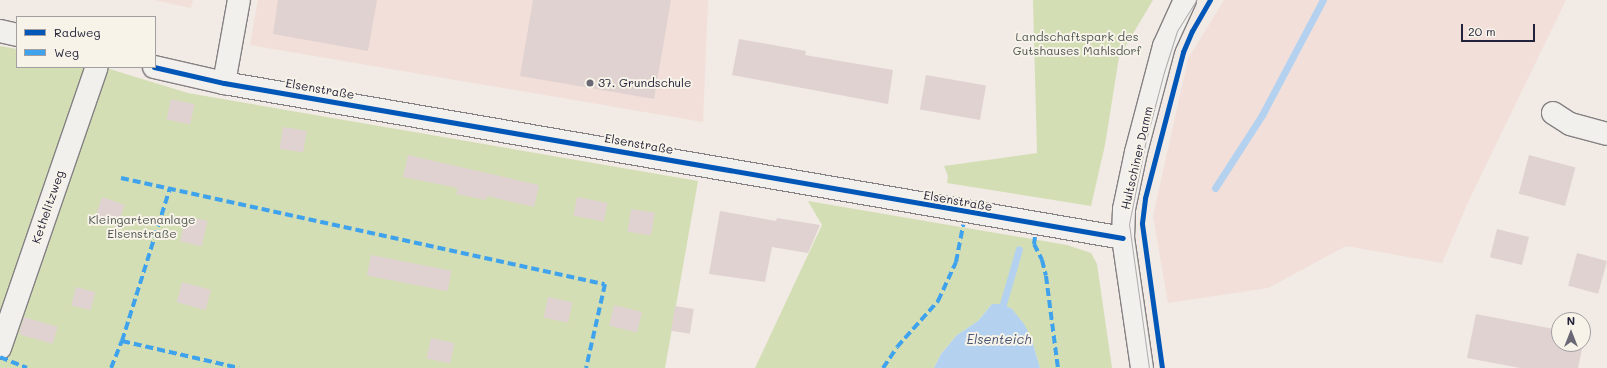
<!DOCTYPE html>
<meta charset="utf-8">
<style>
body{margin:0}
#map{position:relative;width:1607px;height:368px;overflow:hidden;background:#f2eae5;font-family:Mali,sans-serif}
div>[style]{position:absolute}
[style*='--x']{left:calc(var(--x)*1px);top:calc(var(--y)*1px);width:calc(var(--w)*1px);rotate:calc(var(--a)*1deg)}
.built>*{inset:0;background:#f2dfd9}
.green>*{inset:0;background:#d3deb4}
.water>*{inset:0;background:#b4d2f0}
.stream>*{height:7px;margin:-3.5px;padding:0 3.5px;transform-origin:3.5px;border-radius:3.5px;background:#b4d2f0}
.building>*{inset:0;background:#e0d2d0;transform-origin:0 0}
.roads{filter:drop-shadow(1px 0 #848083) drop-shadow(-1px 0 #848083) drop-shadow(0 1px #848083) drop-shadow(0 -1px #848083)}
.minor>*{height:22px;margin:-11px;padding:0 11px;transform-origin:11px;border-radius:11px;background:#f2f0ec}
.major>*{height:22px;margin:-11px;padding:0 11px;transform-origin:11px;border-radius:11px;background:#f2f0ec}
.tram>*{height:1px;margin:-0.5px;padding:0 0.5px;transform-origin:0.5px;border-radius:0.5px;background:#adabac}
.quiet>*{height:4px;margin-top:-2px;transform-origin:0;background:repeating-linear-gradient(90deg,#3ea2ec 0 8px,transparent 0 12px)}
.cycleway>*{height:5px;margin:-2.5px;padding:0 2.5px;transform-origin:2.5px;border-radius:2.5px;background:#0057b8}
.dots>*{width:11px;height:11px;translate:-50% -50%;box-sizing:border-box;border:2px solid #f7f3e8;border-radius:50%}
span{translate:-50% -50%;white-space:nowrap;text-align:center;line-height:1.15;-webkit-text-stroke:4px #f7f3e8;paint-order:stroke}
.park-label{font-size:12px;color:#4f5753}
.poi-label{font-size:12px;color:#22223b}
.left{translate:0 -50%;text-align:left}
.street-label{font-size:12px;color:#22223b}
.water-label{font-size:13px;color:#465472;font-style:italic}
.legend{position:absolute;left:16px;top:16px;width:140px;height:52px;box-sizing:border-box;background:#f7f3e8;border:1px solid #a29fa3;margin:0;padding:5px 7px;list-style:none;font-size:12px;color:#22223b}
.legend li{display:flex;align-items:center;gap:8px;height:20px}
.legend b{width:20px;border:1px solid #a29fa3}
.north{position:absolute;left:1551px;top:312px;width:40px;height:40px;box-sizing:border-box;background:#f7f3e8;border:1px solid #a29fa3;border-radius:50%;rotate:0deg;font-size:11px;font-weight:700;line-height:16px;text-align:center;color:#22223b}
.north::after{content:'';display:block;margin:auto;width:14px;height:18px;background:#6b6876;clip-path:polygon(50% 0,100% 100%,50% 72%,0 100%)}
.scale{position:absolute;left:1461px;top:24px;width:74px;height:18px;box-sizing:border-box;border:2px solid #22223b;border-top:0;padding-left:5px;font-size:12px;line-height:14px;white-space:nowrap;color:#22223b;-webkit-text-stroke:3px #f7f3e8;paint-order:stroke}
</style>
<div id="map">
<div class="built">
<i style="clip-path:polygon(154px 0,193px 0,191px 8px)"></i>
<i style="clip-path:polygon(258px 0,708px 0,703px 122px,250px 45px)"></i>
<i style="clip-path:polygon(1224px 0,1566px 0,1469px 200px,1442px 263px,1346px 246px,1268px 288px,1168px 303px,1153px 216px,1188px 59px)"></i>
</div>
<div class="green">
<i style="clip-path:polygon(1033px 0,1153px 0,1119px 57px,1105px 145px,1091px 206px,947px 183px,948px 176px,944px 166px,1037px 153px)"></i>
<i style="clip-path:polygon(0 46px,17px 49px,17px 67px,103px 67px,188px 93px,698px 181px,665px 368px,0 368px)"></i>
<i style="clip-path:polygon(808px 201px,1067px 245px,1091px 253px,1097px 264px,1112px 368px,1040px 368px,1031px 337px,992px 304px,978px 321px,957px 335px,941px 354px,934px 368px,755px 368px,822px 225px)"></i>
</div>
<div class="water">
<i style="clip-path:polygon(992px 304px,1003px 304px,1012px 309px,1024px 324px,1031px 337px,1040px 368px,934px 368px,941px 354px,957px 335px,978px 321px)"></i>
</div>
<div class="stream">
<i style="--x:1215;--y:188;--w:87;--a:-57.2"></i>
<i style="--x:1262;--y:115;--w:130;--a:-62.1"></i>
<i style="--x:1003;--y:304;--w:57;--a:-73.8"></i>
</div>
<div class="building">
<i style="clip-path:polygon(278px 0,377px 0,368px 51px,273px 34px)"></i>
<i style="clip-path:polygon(533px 0,671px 0,654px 99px,520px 76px)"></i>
<i style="clip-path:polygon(739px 39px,806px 51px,805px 55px,893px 70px,888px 104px,732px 75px)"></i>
<i style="left:926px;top:75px;width:61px;height:35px;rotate:10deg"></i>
<i style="left:171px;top:99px;width:24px;height:21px;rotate:12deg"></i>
<i style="left:283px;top:127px;width:24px;height:22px;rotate:9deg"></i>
<i style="clip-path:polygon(408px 155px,539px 185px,534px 207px,487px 196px,486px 200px,456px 194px,458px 188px,403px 177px)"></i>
<i style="left:1529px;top:155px;width:48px;height:40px;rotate:15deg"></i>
<i style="left:102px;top:197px;width:24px;height:23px;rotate:19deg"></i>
<i style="left:577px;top:197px;width:31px;height:19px;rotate:11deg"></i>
<i style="left:631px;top:209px;width:24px;height:23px;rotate:9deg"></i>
<i style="clip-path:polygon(720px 211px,776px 221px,777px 218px,820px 225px,808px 253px,772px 247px,765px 282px,709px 274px)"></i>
<i style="left:186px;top:216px;width:22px;height:26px;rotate:13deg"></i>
<i style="left:1497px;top:229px;width:33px;height:29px;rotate:14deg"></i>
<i style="left:1577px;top:253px;width:31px;height:34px;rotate:15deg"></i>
<i style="left:371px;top:255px;width:82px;height:21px;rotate:11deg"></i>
<i style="left:182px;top:282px;width:30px;height:21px;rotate:15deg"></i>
<i style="left:76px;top:287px;width:20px;height:19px;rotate:15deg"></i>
<i style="left:548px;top:297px;width:25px;height:21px;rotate:12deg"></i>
<i style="left:614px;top:305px;width:29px;height:21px;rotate:14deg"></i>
<i style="left:675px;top:306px;width:19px;height:25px;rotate:9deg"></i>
<i style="clip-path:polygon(1476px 314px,1559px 330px,1559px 344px,1583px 344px,1578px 368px,1520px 368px,1467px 358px)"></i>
<i style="left:24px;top:317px;width:35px;height:18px;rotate:16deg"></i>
<i style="left:431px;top:338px;width:24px;height:21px;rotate:12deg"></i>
</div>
<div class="roads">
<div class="minor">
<i style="--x:0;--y:31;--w:17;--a:13"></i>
<i style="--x:154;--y:67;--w:72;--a:12.9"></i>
<i style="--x:224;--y:83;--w:912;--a:9.78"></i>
<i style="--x:224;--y:83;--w:84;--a:-79.8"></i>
<i style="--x:1553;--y:113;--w:20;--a:33"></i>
<i style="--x:1570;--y:124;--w:38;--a:15"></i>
<i style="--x:0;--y:348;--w:297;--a:-71"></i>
</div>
<div class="major">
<i style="--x:1142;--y:368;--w:131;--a:-98.3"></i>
<i style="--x:1123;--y:238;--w:29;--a:-88"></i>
<i style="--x:1124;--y:209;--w:58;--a:-78.1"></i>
<i style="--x:1136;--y:152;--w:110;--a:-75.2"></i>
<i style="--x:1164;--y:46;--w:51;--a:-65.5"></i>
</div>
</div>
<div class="tram">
<i style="--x:1149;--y:368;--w:145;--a:-97.9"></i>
<i style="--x:1129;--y:224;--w:86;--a:-78.6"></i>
<i style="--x:1146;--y:140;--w:70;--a:-75.2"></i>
<i style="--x:1164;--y:72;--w:43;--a:-72.4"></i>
<i style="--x:1177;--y:31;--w:36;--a:-58"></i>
</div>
<div class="quiet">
<i style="--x:121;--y:178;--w:495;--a:12.4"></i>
<i style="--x:605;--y:284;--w:86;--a:102.7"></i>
<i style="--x:1035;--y:237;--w:7;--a:98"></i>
<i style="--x:1034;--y:244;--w:18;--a:63"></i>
<i style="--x:1042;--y:260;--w:16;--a:76"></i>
<i style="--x:1046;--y:276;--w:93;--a:82.6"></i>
<i style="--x:122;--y:341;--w:120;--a:13"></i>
<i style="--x:0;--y:357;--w:29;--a:22"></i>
<i style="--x:111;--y:368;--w:29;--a:-68"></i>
<i style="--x:122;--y:341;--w:160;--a:-72.6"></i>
<i style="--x:883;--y:368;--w:25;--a:-56"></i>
<i style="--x:897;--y:347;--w:62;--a:-48.3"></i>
<i style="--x:938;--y:301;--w:43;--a:-65.2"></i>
<i style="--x:956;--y:262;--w:38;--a:-79"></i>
</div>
<div class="cycleway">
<i style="--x:154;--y:67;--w:72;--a:12.9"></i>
<i style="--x:224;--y:83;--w:912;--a:9.78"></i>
<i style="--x:1162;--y:368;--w:146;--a:-97.9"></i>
<i style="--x:1142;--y:223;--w:25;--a:-83"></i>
<i style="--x:1145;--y:198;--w:151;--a:-75.4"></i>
<i style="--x:1183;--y:52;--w:23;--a:-67"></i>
<i style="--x:1192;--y:31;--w:36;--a:-60"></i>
</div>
<div class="dots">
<i style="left:590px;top:83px;background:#6b6876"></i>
</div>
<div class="park-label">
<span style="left:1077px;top:44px">Landschaftspark des<br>Gutshauses Mahlsdorf</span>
<span style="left:142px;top:227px">Kleingartenanlage<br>Elsenstraße</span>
</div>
<div class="poi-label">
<span class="left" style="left:598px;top:83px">37. Grundschule</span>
</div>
<div class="street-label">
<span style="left:320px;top:89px;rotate:10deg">Elsenstraße</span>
<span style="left:639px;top:144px;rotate:10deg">Elsenstraße</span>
<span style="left:1137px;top:158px;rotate:-77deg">Hultschiner Damm</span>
<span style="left:958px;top:201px;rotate:10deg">Elsenstraße</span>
<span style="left:48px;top:207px;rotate:-71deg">Kethelitzweg</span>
</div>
<div class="water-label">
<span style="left:999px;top:339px">Elsenteich</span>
</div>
<ul class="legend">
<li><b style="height:5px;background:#0057b8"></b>Radweg</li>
<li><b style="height:5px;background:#3ea2ec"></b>Weg</li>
</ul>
<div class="north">N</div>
<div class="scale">20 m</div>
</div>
